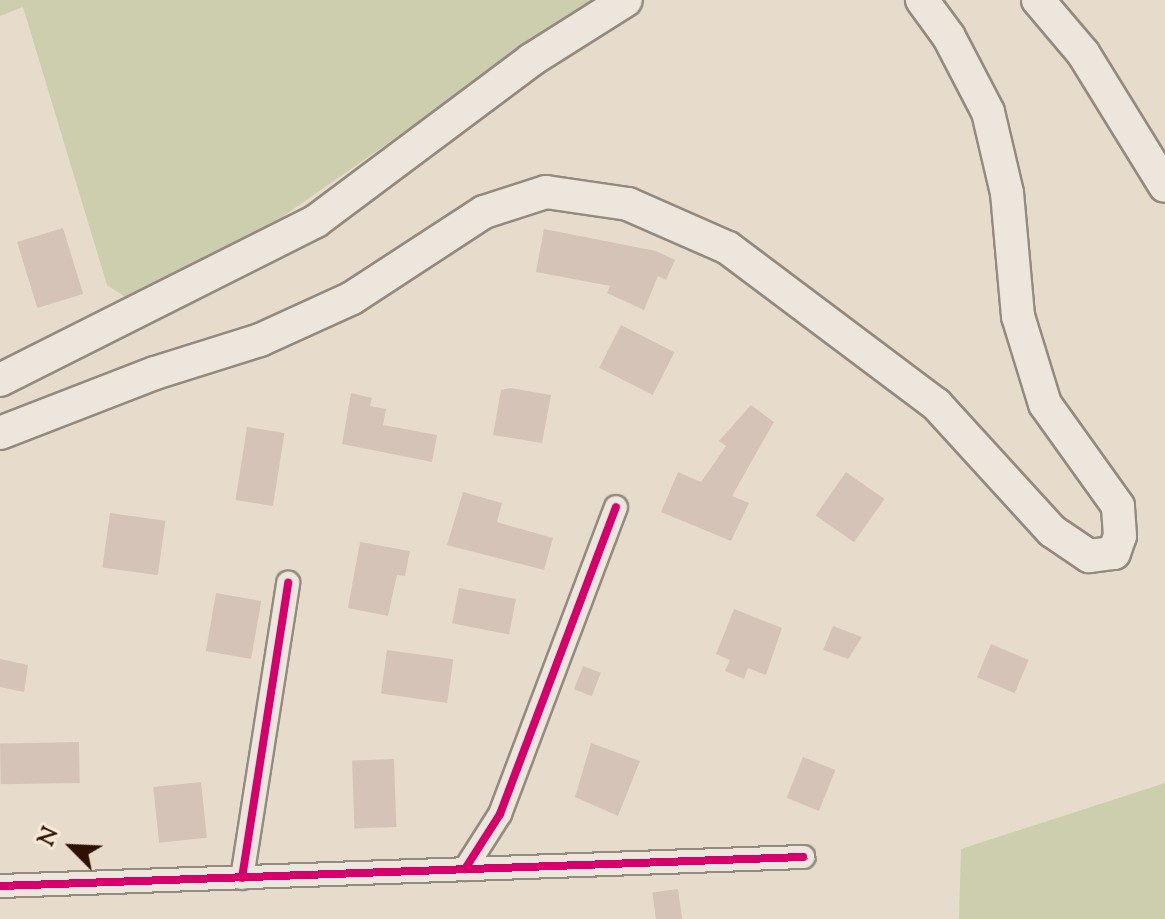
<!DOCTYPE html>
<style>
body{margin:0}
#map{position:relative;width:1165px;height:919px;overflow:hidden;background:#e7dccb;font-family:"Sorts Mill Goudy",serif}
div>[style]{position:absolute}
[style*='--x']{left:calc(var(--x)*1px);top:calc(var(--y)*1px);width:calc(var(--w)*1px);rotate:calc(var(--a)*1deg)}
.green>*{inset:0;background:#cccead}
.building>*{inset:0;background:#d6c3b8;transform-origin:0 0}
.roads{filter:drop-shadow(2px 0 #948a7f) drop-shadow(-2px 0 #948a7f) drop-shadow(0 2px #948a7f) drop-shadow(0 -2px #948a7f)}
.street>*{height:22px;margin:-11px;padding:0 11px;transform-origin:11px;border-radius:11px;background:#ece6dd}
.secondary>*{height:32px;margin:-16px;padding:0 16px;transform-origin:16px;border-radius:16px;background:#ece6dd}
.cycleway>*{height:8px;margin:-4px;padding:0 4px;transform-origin:4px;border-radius:4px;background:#d6006c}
span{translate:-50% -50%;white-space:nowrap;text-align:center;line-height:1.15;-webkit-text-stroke:6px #f8ebd5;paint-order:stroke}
.north{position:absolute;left:32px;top:807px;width:80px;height:80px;-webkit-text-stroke:6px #f8ebd5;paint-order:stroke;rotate:294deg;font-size:22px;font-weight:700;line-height:32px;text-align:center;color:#2e1100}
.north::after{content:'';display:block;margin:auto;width:28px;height:36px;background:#2e1100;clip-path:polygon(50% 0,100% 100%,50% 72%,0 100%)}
</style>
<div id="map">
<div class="green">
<i style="clip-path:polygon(0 0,593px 0,282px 217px,127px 298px,107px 285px,23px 7px,0 16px)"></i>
<i style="clip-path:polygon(1165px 783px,1165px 919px,959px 919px,961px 849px)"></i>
</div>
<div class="building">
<i style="left:63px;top:228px;width:69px;height:48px;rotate:73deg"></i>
<i style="clip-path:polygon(544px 229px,656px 251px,675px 260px,666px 280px,658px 276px,644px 310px,607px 293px,610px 286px,536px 272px)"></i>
<i style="left:621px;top:325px;width:60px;height:48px;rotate:27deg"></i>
<i style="clip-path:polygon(510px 388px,551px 395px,542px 443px,493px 435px,501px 390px)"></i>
<i style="clip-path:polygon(351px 393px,372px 398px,370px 406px,386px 409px,383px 425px,437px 435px,432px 462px,342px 444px)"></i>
<i style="clip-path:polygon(751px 405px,774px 422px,732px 496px,749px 503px,731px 541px,661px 512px,678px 472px,701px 482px,726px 446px,719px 441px)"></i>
<i style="left:247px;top:427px;width:38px;height:74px;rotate:9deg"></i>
<i style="left:846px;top:472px;width:47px;height:53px;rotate:35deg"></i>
<i style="clip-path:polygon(463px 492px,502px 503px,497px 522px,553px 538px,544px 570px,447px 545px)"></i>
<i style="left:110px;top:513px;width:56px;height:55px;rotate:8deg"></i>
<i style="clip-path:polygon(360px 542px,410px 551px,405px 576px,397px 575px,388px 616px,348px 608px)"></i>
<i style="left:459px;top:588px;width:58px;height:36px;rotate:11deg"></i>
<i style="left:216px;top:593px;width:46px;height:59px;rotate:10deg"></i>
<i style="clip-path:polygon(734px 609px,782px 628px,766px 675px,748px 668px,744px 679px,725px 671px,730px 660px,716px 654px)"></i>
<i style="clip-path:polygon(833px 626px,862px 637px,848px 659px,823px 650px)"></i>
<i style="left:991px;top:644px;width:41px;height:36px;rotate:23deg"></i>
<i style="left:387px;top:650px;width:67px;height:44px;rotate:8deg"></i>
<i style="clip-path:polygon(0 659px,28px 665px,24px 692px,0 687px)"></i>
<i style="left:583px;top:666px;width:19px;height:25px;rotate:21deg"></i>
<i style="left:79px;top:742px;width:41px;height:79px;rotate:89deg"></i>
<i style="clip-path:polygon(591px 743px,640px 761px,618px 816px,575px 797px)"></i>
<i style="left:803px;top:757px;width:35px;height:44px;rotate:22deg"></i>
<i style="left:394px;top:759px;width:68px;height:42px;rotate:88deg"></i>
<i style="left:201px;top:782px;width:56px;height:48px;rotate:84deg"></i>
<i style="left:678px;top:889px;width:30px;height:26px;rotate:82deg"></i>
</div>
<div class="roads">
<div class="street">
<i style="--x:465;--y:869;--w:65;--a:-57.5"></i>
<i style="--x:500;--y:814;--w:328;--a:-69.3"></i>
<i style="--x:242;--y:878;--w:299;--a:-81.1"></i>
<i style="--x:0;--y:886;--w:804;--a:-2.07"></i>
</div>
<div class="secondary">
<i style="--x:1038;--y:0;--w:70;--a:49.7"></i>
<i style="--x:1083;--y:53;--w:156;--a:58.3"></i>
<i style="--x:0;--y:380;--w:354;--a:-26.7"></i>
<i style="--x:316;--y:221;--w:269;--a:-36.8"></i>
<i style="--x:531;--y:60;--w:112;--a:-32.3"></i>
<i style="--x:0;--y:433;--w:166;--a:-21.2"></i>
<i style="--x:155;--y:373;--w:110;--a:-17.4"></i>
<i style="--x:260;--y:340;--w:101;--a:-24.5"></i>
<i style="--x:352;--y:298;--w:158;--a:-33.1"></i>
<i style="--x:484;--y:212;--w:65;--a:-17.9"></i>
<i style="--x:546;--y:192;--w:83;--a:8.3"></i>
<i style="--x:628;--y:204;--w:109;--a:23.7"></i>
<i style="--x:728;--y:248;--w:260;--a:36.9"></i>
<i style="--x:936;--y:404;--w:172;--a:47.6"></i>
<i style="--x:1052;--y:531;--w:45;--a:34"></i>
<i style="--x:1089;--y:556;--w:25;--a:-7"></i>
<i style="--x:1114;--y:553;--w:18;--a:-71"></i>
<i style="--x:1120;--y:536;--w:30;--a:-94"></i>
<i style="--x:1118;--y:506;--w:125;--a:-125.6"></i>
<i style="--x:1045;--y:404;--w:92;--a:-107.1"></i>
<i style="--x:1018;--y:316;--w:123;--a:-95.1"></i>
<i style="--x:1007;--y:193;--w:83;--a:-103.2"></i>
<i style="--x:988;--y:112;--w:85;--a:-117.5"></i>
<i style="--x:949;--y:37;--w:46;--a:-126.1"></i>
</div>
</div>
<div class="cycleway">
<i style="--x:465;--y:869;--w:65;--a:-57.5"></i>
<i style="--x:500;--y:814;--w:328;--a:-69.3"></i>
<i style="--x:242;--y:878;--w:299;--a:-81.1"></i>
<i style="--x:0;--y:886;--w:804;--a:-2.07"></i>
</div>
<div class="north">N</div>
</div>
